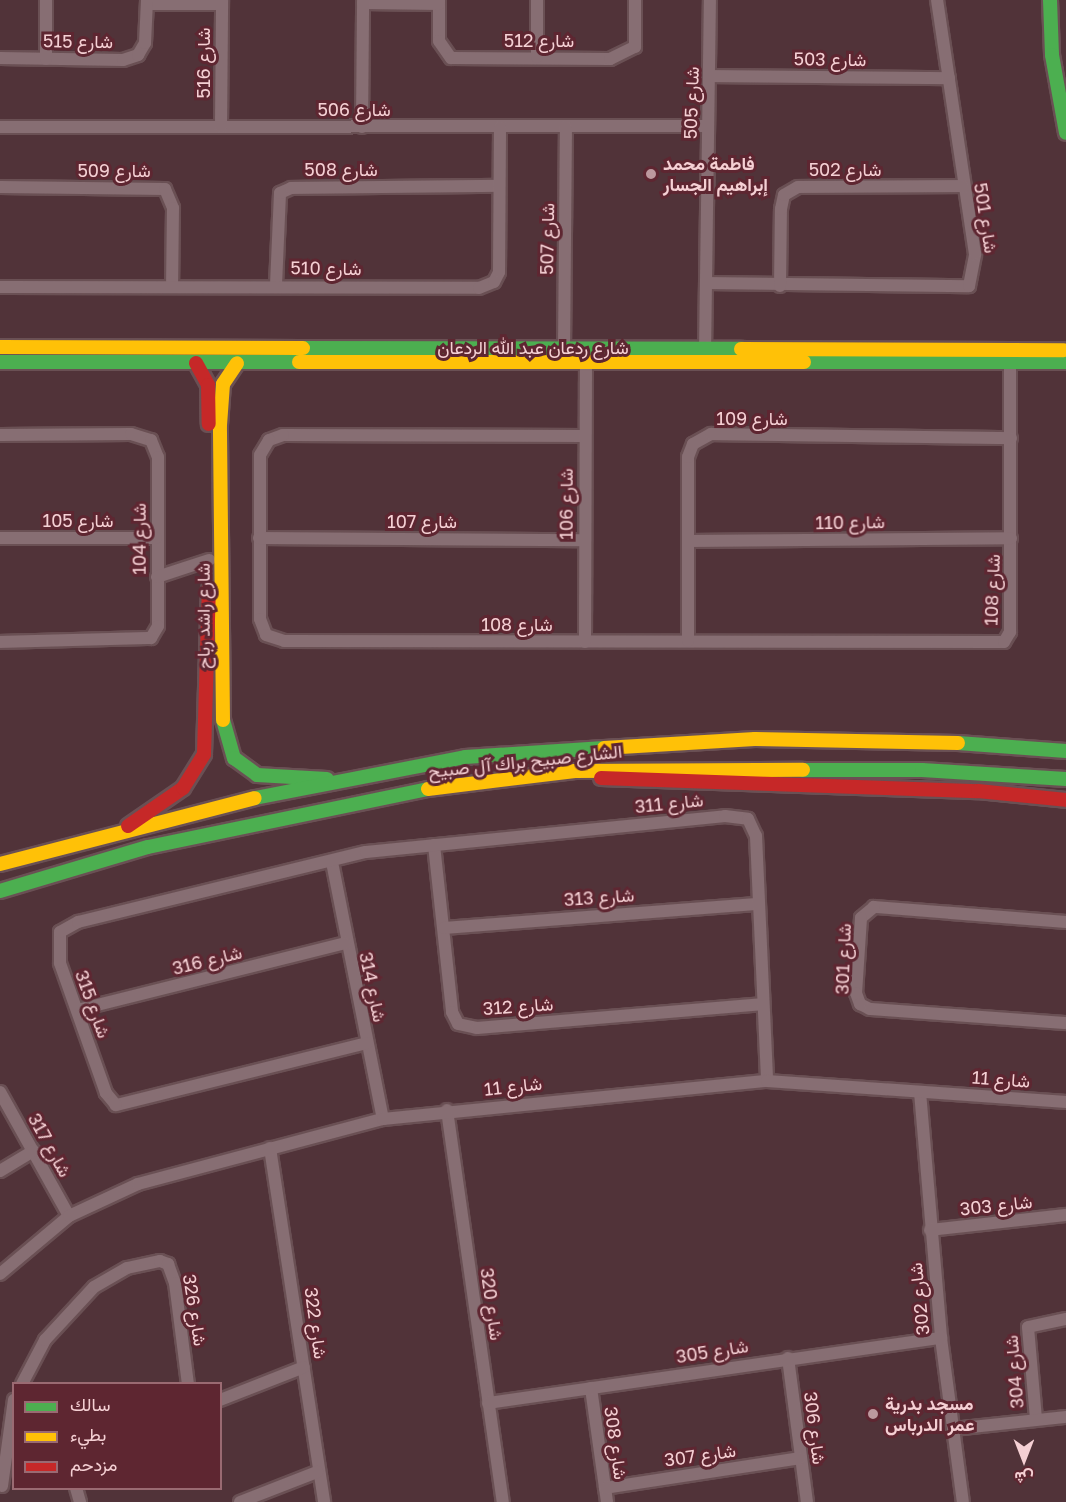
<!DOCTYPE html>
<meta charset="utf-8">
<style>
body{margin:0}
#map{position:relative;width:1066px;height:1502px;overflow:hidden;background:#513339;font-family:"Golos Text",Vazirmatn,sans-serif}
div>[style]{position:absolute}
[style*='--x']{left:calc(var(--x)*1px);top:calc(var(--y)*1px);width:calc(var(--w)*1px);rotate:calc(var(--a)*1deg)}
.roads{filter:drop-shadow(2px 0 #6a5054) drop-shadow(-2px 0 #6a5054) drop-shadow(0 2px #6a5054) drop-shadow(0 -2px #6a5054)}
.street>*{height:12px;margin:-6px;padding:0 6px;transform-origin:6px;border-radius:6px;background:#876e73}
.fast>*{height:14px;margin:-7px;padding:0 7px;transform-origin:7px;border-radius:7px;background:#4caf50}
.slow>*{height:14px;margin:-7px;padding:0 7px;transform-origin:7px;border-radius:7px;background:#ffc107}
.jam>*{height:14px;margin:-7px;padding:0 7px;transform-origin:7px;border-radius:7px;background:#c62828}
.dots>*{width:16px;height:16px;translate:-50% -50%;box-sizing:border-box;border:3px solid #5e2631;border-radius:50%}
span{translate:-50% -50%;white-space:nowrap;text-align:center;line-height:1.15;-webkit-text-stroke:6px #5e2631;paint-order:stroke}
.street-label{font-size:18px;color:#f5d0d4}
.poi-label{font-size:18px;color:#f5d0d4;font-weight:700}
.left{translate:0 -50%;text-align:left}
.legend{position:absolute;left:12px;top:1382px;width:210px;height:108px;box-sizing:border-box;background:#5e2631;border:2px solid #9a6a72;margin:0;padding:8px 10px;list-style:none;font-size:18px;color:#f5d0d4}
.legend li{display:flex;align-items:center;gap:12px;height:30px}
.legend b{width:30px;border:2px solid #9a6a72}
.north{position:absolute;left:994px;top:1430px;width:60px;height:60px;-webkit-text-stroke:4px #5e2631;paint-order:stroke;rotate:180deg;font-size:16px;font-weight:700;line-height:24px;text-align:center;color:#f5d0d4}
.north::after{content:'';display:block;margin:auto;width:21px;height:27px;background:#f5d0d4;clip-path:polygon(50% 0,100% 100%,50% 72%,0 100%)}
</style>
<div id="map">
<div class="roads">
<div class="street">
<i style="--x:439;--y:0;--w:41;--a:90"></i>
<i style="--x:439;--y:41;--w:21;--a:55"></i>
<i style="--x:451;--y:58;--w:159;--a:0.4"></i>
<i style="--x:610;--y:59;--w:28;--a:-26"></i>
<i style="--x:635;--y:47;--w:47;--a:-90"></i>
<i style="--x:537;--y:0;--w:57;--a:90"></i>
<i style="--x:363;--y:3;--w:76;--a:0.8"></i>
<i style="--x:147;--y:4;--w:75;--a:0"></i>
<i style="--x:0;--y:58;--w:123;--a:0.9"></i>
<i style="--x:123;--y:60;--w:16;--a:-18"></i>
<i style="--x:138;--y:55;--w:14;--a:-60"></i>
<i style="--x:145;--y:43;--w:43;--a:-87.3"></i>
<i style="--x:46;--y:59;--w:59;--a:-90"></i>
<i style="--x:711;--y:76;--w:238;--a:0.5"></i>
<i style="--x:0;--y:127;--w:708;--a:-0.08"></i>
<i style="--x:221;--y:127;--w:127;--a:-89.5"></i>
<i style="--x:362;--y:127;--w:127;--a:-89.5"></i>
<i style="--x:0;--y:187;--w:165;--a:0.7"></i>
<i style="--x:165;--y:189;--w:21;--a:67"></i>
<i style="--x:173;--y:208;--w:77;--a:90.7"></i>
<i style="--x:706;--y:283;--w:263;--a:0.7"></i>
<i style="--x:969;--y:286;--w:33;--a:-79"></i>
<i style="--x:975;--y:254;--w:257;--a:-98.5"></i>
<i style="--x:276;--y:285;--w:92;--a:-87.5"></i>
<i style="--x:280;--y:193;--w:12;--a:-24"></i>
<i style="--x:291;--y:188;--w:207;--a:-0.6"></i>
<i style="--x:780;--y:286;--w:77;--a:-89.3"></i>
<i style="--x:781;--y:209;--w:14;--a:-78"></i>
<i style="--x:784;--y:195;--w:16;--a:-30"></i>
<i style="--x:798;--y:187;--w:165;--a:-0.3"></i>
<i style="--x:0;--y:287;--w:479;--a:0.1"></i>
<i style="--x:479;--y:288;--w:16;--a:-22"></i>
<i style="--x:494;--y:282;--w:11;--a:-63"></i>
<i style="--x:499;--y:272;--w:145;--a:-89.6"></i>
<i style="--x:564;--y:351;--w:224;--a:-89.5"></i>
<i style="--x:705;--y:352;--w:352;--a:-89.2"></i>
<i style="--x:0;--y:435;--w:131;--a:-0.4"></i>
<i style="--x:131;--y:434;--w:21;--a:17"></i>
<i style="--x:151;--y:440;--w:18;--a:68"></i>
<i style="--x:158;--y:457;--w:169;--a:90"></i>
<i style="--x:158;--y:626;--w:14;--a:120"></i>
<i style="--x:151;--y:638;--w:151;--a:178.5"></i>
<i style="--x:585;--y:436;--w:302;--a:-179.8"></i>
<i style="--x:283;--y:435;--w:15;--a:160"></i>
<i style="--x:269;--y:440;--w:17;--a:121"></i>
<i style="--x:260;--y:455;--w:164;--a:90"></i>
<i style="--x:260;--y:619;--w:17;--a:69"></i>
<i style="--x:266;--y:635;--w:19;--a:18"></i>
<i style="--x:284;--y:641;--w:720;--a:0.08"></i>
<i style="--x:1004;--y:642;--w:12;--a:-59"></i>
<i style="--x:1010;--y:632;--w:268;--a:-90"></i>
<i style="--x:0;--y:538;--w:156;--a:0"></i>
<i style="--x:259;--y:538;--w:325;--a:0.4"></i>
<i style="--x:689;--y:541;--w:322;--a:-0.5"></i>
<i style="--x:157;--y:577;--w:55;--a:-18.1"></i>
<i style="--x:688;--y:641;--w:184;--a:-90"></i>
<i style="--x:688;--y:457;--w:14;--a:-69"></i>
<i style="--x:693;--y:444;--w:21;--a:-29"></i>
<i style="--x:711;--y:434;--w:300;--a:0.8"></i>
<i style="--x:585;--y:642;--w:277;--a:-89.8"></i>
<i style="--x:434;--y:845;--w:168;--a:83.8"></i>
<i style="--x:452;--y:1012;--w:13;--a:63"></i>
<i style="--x:458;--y:1024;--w:19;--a:12"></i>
<i style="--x:477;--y:1028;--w:285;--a:-4.8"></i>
<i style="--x:332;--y:862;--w:262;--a:78.8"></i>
<i style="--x:1066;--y:922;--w:193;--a:-175.5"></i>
<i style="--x:874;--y:907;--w:17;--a:140"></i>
<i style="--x:861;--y:918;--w:75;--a:93.8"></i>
<i style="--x:856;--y:993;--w:12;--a:70"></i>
<i style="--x:860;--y:1004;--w:11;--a:27"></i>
<i style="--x:870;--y:1009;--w:196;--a:4.1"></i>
<i style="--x:444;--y:928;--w:313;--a:-4.4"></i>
<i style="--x:77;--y:1010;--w:276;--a:-14"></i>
<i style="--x:367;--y:1043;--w:259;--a:166.1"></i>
<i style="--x:116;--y:1105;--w:16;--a:-130"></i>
<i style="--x:106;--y:1093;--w:138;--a:-109.5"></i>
<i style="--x:60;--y:963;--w:31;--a:-90"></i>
<i style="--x:60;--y:932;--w:21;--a:-29"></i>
<i style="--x:78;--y:922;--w:296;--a:-13.7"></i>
<i style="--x:366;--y:852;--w:361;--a:-5.7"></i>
<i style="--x:725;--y:816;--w:23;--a:7"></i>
<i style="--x:748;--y:819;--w:19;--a:65"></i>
<i style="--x:756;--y:836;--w:245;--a:87.4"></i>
<i style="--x:0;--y:1092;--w:142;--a:60.9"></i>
<i style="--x:920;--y:1092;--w:247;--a:85.1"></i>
<i style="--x:941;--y:1338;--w:165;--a:82.4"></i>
<i style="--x:447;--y:1110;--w:396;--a:81.9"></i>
<i style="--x:270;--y:1148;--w:358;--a:81.3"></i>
<i style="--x:0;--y:1171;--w:39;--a:-31"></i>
<i style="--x:930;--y:1230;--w:137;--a:-6.3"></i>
<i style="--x:0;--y:1274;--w:90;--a:-40"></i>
<i style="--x:69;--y:1216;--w:76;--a:-24.9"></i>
<i style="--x:138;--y:1184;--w:253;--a:-14.9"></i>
<i style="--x:383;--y:1119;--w:386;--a:-5.7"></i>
<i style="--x:767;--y:1081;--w:300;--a:4"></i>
<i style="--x:788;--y:1358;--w:145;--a:82.5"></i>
<i style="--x:22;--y:1384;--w:50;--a:-62.4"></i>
<i style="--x:45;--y:1340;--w:72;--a:-47.2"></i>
<i style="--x:94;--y:1287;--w:38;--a:-30"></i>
<i style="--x:127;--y:1268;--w:34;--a:-12"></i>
<i style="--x:160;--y:1261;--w:9;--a:21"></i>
<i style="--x:168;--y:1264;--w:20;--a:70"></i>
<i style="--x:175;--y:1283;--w:102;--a:82.7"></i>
<i style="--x:591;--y:1388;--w:115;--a:82"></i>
<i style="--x:220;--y:1400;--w:90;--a:-21.4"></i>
<i style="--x:488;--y:1403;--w:458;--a:-8.2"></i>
<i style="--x:1036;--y:1419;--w:92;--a:-95"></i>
<i style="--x:1028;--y:1327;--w:39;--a:-12"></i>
<i style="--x:953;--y:1429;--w:114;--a:-6.1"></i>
<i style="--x:2;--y:1486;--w:87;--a:-82.1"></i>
<i style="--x:76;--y:1488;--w:15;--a:74"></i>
<i style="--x:605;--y:1488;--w:197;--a:-8.7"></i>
<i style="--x:240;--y:1502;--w:83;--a:-21.3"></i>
</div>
<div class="fast">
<i style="--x:1050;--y:0;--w:55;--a:87.9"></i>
<i style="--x:1052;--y:55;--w:79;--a:79.8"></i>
<i style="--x:303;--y:348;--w:438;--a:0.1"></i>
<i style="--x:0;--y:362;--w:299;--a:0"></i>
<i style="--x:804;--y:362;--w:262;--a:0"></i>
<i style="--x:223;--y:720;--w:40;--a:74"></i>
<i style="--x:234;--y:758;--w:29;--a:36"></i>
<i style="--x:257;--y:775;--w:70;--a:3.3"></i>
<i style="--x:958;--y:743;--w:108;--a:4.2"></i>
<i style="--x:803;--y:770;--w:119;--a:0"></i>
<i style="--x:922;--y:770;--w:144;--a:3.6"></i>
<i style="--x:255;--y:798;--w:214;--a:-11"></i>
<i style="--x:465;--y:757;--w:139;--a:-3.7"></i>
<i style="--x:0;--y:891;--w:154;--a:-16.6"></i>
<i style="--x:148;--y:847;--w:286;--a:-11.7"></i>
</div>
<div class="slow">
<i style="--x:0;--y:347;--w:303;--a:0.2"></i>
<i style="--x:741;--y:349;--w:323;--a:0.2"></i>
<i style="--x:299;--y:362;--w:505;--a:0"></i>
<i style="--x:223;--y:720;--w:295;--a:-90.6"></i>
<i style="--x:220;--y:425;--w:41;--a:-85.8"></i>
<i style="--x:223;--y:384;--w:25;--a:-56"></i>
<i style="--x:604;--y:748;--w:151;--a:-3.4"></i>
<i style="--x:755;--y:739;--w:203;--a:1.1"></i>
<i style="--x:428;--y:789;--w:148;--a:-7"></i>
<i style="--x:575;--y:771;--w:228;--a:-0.3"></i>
<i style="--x:0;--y:864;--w:263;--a:-14.5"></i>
</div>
<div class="jam">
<i style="--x:196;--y:363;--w:25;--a:61"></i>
<i style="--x:208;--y:385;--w:39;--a:89"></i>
<i style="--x:601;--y:778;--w:377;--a:2"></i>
<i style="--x:978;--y:791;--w:88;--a:5.8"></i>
<i style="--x:128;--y:826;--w:67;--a:-34.6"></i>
<i style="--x:183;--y:788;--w:40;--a:-58"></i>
<i style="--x:204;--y:754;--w:165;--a:-88.3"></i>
</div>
</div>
<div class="dots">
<i style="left:651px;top:174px;background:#bc999e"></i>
<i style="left:873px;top:1414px;background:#bc999e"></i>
</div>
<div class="street-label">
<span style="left:539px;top:40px">شارع 512</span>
<span style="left:78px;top:41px;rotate:1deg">شارع 515</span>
<span style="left:830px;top:59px;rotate:1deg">شارع 503</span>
<span style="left:203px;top:63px;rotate:-90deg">شارع 516</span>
<span style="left:691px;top:103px;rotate:-88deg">شارع 505</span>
<span style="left:354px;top:109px">شارع 506</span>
<span style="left:341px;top:169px">شارع 508</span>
<span style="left:845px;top:169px">شارع 502</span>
<span style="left:114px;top:170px">شارع 509</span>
<span style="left:986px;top:218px;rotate:81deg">شارع 501</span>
<span style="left:547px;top:239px;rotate:-89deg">شارع 507</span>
<span style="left:326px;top:268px;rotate:1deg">شارع 510</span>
<span style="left:533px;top:347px">شارع ردعان عبد الله الردعان</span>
<span style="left:752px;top:418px">شارع 109</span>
<span style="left:566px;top:504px;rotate:-90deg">شارع 106</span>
<span style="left:78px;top:520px">شارع 105</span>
<span style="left:422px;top:521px">شارع 107</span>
<span style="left:850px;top:522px;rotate:-1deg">شارع 110</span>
<span style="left:139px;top:539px;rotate:-90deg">شارع 104</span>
<span style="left:992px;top:590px;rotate:-88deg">شارع 108</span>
<span style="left:203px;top:616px;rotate:-90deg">شارع راشد رباح</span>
<span style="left:517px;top:624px">شارع 108</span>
<span style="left:525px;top:761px;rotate:-6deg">الشارع صبيح براك آل صبيح</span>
<span style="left:669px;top:803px;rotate:-6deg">شارع 311</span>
<span style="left:599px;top:897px;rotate:-4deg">شارع 313</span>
<span style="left:843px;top:959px;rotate:-88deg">شارع 301</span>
<span style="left:207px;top:960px;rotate:-14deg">شارع 316</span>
<span style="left:373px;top:987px;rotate:78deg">شارع 314</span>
<span style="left:93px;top:1004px;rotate:70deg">شارع 315</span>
<span style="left:518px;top:1006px;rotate:-4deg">شارع 312</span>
<span style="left:1001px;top:1079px;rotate:4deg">شارع 11</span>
<span style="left:513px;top:1086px;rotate:-6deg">شارع 11</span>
<span style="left:50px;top:1145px;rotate:61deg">شارع 317</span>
<span style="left:996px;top:1205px;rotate:-6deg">شارع 303</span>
<span style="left:919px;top:1299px;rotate:-96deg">شارع 302</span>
<span style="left:492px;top:1304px;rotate:82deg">شارع 320</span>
<span style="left:195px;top:1310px;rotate:81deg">شارع 326</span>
<span style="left:316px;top:1323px;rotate:82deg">شارع 322</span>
<span style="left:712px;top:1351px;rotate:-9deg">شارع 305</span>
<span style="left:1014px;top:1372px;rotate:-95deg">شارع 304</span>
<span style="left:815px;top:1428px;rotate:83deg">شارع 306</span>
<span style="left:616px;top:1443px;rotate:82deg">شارع 308</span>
<span style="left:700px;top:1455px;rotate:-8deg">شارع 307</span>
</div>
<div class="poi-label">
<span class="left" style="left:663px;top:174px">فاطمة محمد<br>إبراهيم الجسار</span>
<span class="left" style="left:885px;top:1414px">مسجد بدرية<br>عمر الدرباس</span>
</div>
<ul class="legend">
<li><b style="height:8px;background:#4caf50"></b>سالك</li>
<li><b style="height:8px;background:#ffc107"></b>بطيء</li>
<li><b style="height:8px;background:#c62828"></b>مزدحم</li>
</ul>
<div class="north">ش</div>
</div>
